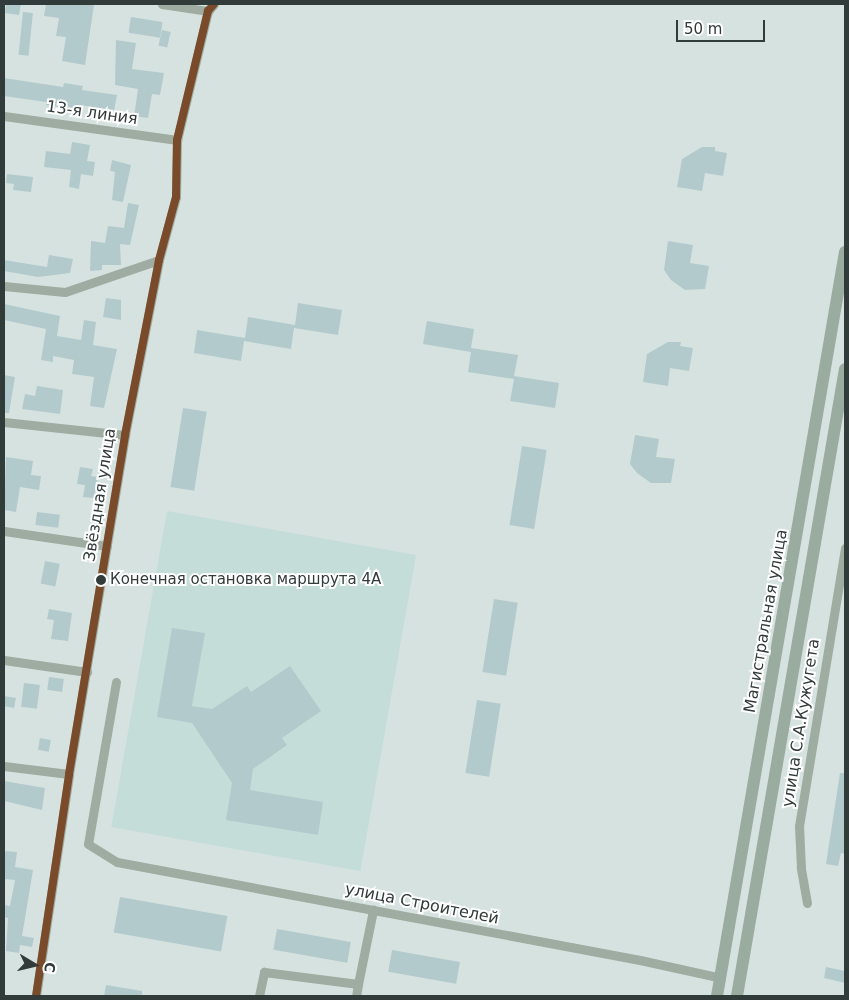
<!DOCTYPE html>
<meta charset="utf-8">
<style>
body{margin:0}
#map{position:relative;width:849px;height:1000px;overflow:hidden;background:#d6e2e0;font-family:"DejaVu Sans",sans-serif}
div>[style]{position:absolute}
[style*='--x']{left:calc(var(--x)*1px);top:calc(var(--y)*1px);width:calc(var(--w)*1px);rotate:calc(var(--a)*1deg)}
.built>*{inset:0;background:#c5ddd9;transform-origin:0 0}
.building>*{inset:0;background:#b3cacd;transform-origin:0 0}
.street>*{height:9px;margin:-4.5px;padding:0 4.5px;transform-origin:4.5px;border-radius:4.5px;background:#9faca2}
.secondary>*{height:12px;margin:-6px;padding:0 6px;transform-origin:6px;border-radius:6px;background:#9aaba0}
.bus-1>*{height:8px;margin:-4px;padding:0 4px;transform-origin:4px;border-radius:4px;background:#7a4b2a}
.dots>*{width:14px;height:14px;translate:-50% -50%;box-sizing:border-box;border:2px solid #fff;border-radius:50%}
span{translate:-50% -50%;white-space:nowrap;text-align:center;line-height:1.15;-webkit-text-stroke:4px #fff;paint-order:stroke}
.bus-label{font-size:15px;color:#313b39}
.left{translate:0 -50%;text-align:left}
.street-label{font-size:16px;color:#313b39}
.frame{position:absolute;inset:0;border:5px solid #313b39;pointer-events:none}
.north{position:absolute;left:10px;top:940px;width:50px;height:50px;-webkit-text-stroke:4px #fff;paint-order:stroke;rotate:99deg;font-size:14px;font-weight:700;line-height:20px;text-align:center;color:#313b39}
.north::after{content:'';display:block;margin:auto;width:18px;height:22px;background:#313b39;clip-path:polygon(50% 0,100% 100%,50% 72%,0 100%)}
.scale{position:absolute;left:676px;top:20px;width:89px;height:22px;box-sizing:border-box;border:2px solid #313b39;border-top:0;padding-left:6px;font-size:15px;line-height:18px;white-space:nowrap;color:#313b39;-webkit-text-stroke:4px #fff;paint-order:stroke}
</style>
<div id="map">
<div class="built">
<i style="left:167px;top:511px;width:253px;height:321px;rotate:10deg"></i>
</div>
<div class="building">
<i style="clip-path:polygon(6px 4px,21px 4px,19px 15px,5px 13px)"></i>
<i style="clip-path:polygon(46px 4px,94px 5px,85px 65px,62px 61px,66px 37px,56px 36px,59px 18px,44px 16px)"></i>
<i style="left:23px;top:12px;width:10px;height:43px;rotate:6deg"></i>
<i style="left:131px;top:17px;width:32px;height:16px;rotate:9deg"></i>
<i style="left:162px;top:30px;width:9px;height:16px;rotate:13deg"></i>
<i style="clip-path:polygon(116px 40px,136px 43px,132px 69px,164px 73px,160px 95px,152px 94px,148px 118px,134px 116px,138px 89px,115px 85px)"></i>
<i style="clip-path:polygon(4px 78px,63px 87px,64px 83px,83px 86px,82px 90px,117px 95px,114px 111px,80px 105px,79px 110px,46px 105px,46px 102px,4px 96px)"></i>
<i style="clip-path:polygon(72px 142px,90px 145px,87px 161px,95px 162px,93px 176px,81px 174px,79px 189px,69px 187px,71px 170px,44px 167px,46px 151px,70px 154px)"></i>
<i style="clip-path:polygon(702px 147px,715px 147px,715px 151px,727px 153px,723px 176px,705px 173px,702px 191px,677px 187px,682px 159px)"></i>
<i style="clip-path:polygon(112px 160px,131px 165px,123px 202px,112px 200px,115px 172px,110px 171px)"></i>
<i style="clip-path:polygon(7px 174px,33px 177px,31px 192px,13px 190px,14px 184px,6px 183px)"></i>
<i style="clip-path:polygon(128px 203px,139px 205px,130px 245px,120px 244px,121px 265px,102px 265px,102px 270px,90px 271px,91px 241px,105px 243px,108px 226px,124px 228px)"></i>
<i style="clip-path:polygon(668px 241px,693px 245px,690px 263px,709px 266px,705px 289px,685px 290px,671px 280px,664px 270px)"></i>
<i style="clip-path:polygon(49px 255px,73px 259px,70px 273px,38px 277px,4px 271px,4px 260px,47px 267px)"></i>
<i style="clip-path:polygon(106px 298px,121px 300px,121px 320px,103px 317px)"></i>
<i style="clip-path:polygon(298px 303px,342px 310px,338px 335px,294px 328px,291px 349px,244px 341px,241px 361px,194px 353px,197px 330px,245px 338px,248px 317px,295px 325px)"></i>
<i style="clip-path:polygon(4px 304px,60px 316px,57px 336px,81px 340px,84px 320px,96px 322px,93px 345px,117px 349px,104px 408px,90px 406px,94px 377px,72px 374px,74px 360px,53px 356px,53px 362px,41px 360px,46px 329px,4px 320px)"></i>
<i style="clip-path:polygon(427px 321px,474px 329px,471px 348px,518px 355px,514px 376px,559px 383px,555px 408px,510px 401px,514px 379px,468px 372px,471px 352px,423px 344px)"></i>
<i style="clip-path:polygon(668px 342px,681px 342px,680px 346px,693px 348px,689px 371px,670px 368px,668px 386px,643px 382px,647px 354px)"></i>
<i style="clip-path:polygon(4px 375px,15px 377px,9px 413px,4px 413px)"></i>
<i style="clip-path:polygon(37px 386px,63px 390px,60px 414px,22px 409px,25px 394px,35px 396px)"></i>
<i style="left:183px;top:408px;width:24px;height:80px;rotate:9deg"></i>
<i style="clip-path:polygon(635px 435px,659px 439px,656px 457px,675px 459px,671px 483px,651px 483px,637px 473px,630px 464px)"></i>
<i style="left:522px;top:446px;width:25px;height:80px;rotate:9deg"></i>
<i style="clip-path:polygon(6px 457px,33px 461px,31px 475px,41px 476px,39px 490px,20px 487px,16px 512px,4px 510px)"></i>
<i style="clip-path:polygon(80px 467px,93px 469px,91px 476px,98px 477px,94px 498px,83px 497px,85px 485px,77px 484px)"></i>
<i style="left:37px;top:512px;width:23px;height:13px;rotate:7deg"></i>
<i style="left:45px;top:561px;width:15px;height:23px;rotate:11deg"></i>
<i style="left:494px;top:599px;width:24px;height:74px;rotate:9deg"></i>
<i style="clip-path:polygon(49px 609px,72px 613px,68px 641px,51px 639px,54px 620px,47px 619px)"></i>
<i style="clip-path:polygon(172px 628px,205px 633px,192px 706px,212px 709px,247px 686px,251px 692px,290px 666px,321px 711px,282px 738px,287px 745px,253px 769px,250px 790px,323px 802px,318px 835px,226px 820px,232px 783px,192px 723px,157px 717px)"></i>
<i style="left:49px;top:677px;width:15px;height:13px;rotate:8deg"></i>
<i style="left:24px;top:683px;width:16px;height:24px;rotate:7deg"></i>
<i style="clip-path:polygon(4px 696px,16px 698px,14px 708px,4px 706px)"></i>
<i style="left:477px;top:700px;width:24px;height:74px;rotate:9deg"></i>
<i style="left:40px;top:738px;width:11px;height:12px;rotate:10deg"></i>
<i style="clip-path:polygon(840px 773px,845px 773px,845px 854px,841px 853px,838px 866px,826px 864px)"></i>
<i style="clip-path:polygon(4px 781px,45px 788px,42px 810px,4px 801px)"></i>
<i style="clip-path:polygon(4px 851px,17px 852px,15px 867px,33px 870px,22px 936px,34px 938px,32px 947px,20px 945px,19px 953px,6px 951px,8px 918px,4px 917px,4px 905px,10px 906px,15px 880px,4px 879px)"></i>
<i style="left:120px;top:897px;width:109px;height:36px;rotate:10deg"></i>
<i style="left:277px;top:929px;width:75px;height:21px;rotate:10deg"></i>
<i style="left:392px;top:950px;width:69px;height:22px;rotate:10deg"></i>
<i style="clip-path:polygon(826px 967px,845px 971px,845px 983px,824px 978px)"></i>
<i style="clip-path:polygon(106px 985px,142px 991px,142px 996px,104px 996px)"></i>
</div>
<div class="street">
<i style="--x:162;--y:4;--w:47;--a:8.7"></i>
<i style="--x:4;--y:116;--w:175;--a:7.9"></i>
<i style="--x:4;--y:286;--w:61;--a:5.6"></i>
<i style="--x:65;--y:292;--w:99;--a:-18.8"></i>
<i style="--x:4;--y:422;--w:122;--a:6.1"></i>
<i style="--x:4;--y:531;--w:104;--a:8.3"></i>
<i style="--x:4;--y:660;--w:84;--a:8.2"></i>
<i style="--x:116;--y:682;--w:164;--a:99.8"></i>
<i style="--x:88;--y:844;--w:34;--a:32"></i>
<i style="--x:117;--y:862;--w:532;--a:10.61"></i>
<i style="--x:640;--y:960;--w:83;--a:12.5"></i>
<i style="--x:4;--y:766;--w:65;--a:7"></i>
<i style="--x:807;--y:903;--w:36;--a:-100"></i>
<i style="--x:801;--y:868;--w:42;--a:-92.7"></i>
<i style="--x:799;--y:826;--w:282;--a:-80.6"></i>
<i style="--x:358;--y:984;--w:76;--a:-78.5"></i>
<i style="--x:36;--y:996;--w:224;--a:-81.5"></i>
<i style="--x:69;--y:774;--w:344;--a:-80.6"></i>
<i style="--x:125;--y:435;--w:178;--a:-79"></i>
<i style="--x:159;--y:260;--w:65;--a:-74.9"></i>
<i style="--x:176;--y:197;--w:57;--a:-89"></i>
<i style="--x:177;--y:140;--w:133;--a:-76.5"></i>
<i style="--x:208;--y:11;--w:9;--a:-49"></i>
<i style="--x:259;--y:996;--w:25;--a:-78"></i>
<i style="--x:264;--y:972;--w:95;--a:7.3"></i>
<i style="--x:358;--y:984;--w:12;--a:99"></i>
</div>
<div class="secondary">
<i style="--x:717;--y:996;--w:755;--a:-80.24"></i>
<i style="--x:737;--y:996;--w:636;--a:-80.23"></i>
</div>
<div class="bus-1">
<i style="--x:36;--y:996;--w:224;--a:-81.5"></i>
<i style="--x:69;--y:774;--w:344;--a:-80.6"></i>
<i style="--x:125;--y:435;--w:178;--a:-79"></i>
<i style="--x:159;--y:260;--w:65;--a:-74.9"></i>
<i style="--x:176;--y:197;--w:57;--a:-89"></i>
<i style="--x:177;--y:140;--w:133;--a:-76.5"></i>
<i style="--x:208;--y:11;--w:9;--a:-49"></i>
</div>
<div class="dots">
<i style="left:101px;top:580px;background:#313b39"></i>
</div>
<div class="bus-label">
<span class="left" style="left:110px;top:580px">Конечная остановка маршрута 4А</span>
</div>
<div class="street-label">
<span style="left:92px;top:113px;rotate:8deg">13-я линия</span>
<span style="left:100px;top:495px;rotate:-81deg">Звёздная улица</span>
<span style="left:766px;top:621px;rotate:-80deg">Магистральная улица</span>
<span style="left:801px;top:723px;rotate:-81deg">улица С.А.Кужугета</span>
<span style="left:422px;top:904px;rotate:11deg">улица Строителей</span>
</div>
<div class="frame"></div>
<div class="north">С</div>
<div class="scale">50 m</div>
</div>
